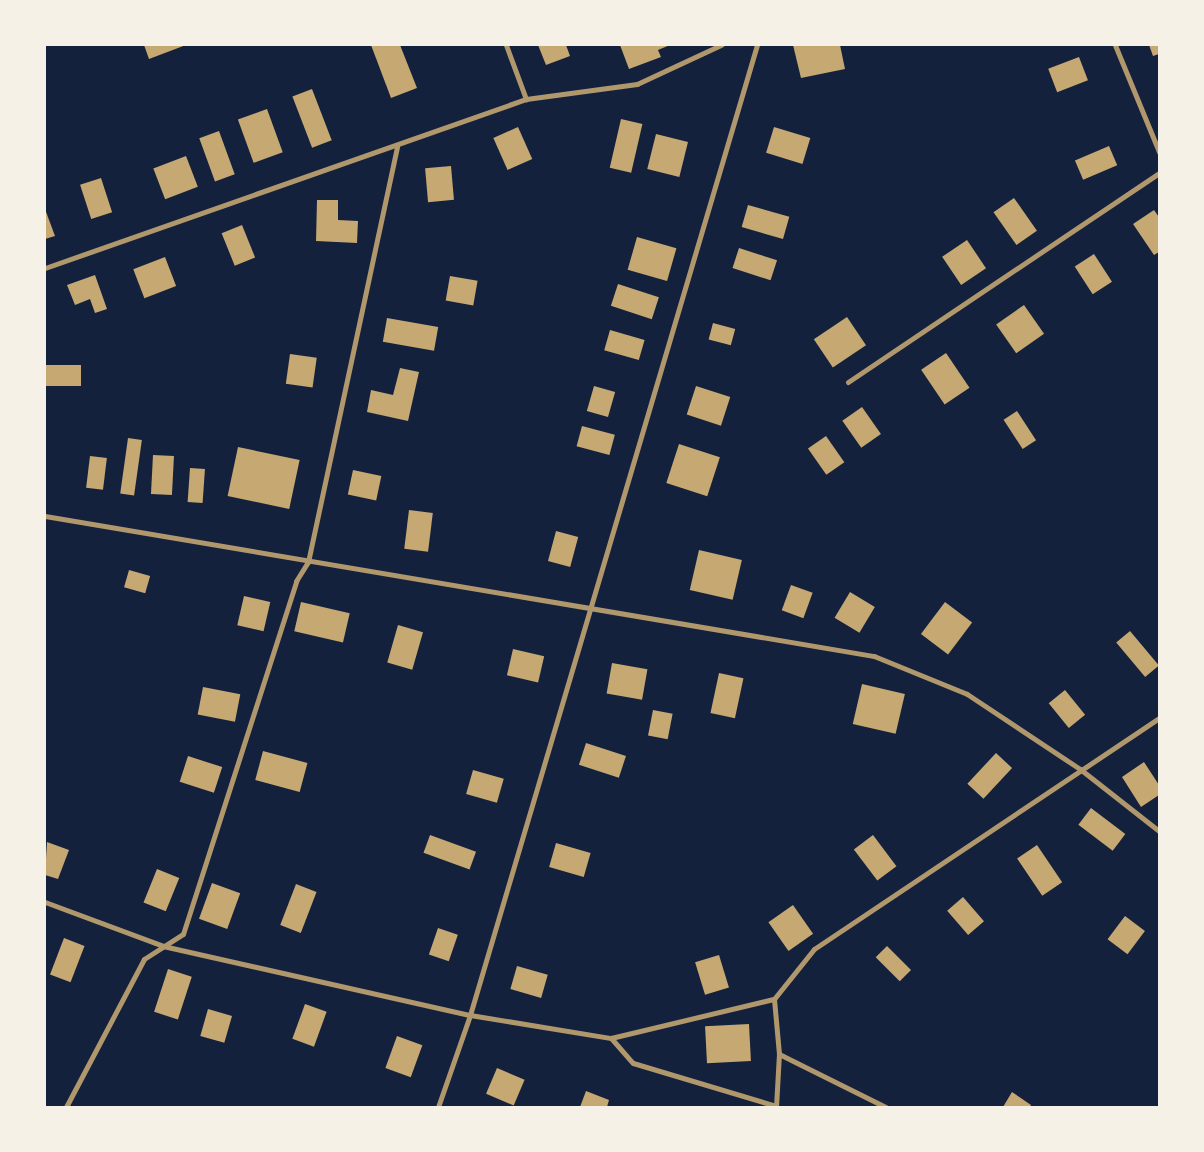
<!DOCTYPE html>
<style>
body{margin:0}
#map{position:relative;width:1204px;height:1152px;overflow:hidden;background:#14213d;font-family:Overpass,sans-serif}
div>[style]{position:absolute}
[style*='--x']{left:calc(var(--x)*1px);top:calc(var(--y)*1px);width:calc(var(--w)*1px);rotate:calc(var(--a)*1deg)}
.building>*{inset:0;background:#c6a872;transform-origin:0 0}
.minor>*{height:5px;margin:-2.5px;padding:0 2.5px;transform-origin:2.5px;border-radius:2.5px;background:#b1986c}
span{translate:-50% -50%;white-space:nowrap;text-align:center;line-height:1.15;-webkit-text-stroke:4.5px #f6f1e7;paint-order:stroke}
.frame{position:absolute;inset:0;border:46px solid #f6f1e7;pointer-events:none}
</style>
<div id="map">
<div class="building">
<i style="clip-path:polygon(144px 45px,186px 45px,149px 59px)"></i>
<i style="clip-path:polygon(371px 45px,400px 45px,417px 88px,391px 98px)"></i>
<i style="clip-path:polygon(538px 45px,566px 45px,570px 56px,546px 65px)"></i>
<i style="clip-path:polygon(620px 45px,670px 45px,658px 50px,661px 57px,629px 69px)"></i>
<i style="clip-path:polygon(793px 45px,840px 45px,845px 69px,801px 78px)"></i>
<i style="clip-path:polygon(1149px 45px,1159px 45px,1159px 54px,1153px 56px)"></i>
<i style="left:1079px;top:57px;width:25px;height:33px;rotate:69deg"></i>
<i style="left:312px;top:89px;width:55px;height:21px;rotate:69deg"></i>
<i style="left:267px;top:109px;width:46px;height:31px;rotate:70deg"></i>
<i style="left:621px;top:119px;width:22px;height:50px;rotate:13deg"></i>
<i style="left:518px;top:127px;width:35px;height:27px;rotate:66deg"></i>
<i style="left:774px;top:127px;width:38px;height:27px;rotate:17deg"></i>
<i style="left:219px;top:131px;width:46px;height:21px;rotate:70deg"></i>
<i style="left:656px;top:134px;width:33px;height:36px;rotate:14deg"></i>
<i style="left:1109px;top:146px;width:21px;height:37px;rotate:67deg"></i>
<i style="left:186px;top:156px;width:33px;height:35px;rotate:69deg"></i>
<i style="left:451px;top:166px;width:34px;height:26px;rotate:85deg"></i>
<i style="left:101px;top:178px;width:36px;height:22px;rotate:72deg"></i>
<i style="left:1014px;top:198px;width:40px;height:25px;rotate:55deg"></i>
<i style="clip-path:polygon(317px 200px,338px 200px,338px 220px,358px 221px,357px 243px,316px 241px)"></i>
<i style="left:748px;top:205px;width:43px;height:23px;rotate:16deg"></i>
<i style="clip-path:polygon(45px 209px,55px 236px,45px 239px)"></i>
<i style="clip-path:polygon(1154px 210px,1159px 217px,1159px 252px,1154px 255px,1133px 224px)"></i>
<i style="left:242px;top:225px;width:35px;height:22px;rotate:68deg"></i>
<i style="left:637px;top:237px;width:41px;height:34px;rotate:16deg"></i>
<i style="left:967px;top:240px;width:34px;height:30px;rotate:56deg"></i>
<i style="left:739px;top:248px;width:40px;height:21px;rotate:18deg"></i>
<i style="left:1094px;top:254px;width:33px;height:23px;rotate:57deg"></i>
<i style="left:165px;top:257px;width:31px;height:34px;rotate:69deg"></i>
<i style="clip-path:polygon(95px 275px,107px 309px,95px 313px,90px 299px,75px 305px,67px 285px)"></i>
<i style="left:450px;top:276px;width:28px;height:25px;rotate:10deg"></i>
<i style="left:618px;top:284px;width:43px;height:23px;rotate:18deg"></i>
<i style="left:1024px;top:305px;width:35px;height:34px;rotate:55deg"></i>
<i style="left:847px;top:317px;width:34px;height:40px;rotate:56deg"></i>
<i style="left:387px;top:318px;width:52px;height:24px;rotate:10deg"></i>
<i style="left:713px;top:323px;width:23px;height:17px;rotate:15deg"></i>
<i style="left:610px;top:330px;width:36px;height:21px;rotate:16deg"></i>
<i style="left:946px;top:353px;width:42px;height:30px;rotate:56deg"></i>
<i style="left:290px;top:354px;width:27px;height:30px;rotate:8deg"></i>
<i style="left:46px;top:365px;width:35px;height:21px"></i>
<i style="clip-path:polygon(400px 368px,419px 372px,408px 421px,367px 412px,371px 390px,393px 395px)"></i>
<i style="left:594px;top:386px;width:22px;height:26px;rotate:16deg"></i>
<i style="left:696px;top:386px;width:36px;height:30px;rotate:18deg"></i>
<i style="left:862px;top:407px;width:33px;height:24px;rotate:55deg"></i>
<i style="left:1017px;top:411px;width:35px;height:16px;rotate:57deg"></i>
<i style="left:582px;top:426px;width:34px;height:21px;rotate:15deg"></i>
<i style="left:826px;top:436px;width:32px;height:22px;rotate:55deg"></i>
<i style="left:128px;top:438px;width:14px;height:56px;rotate:8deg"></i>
<i style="left:679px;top:444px;width:43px;height:41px;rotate:18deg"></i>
<i style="left:238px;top:447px;width:63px;height:50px;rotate:12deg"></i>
<i style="left:153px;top:455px;width:21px;height:39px;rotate:3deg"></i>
<i style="left:90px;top:456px;width:17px;height:32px;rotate:7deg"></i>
<i style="left:190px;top:468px;width:15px;height:34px;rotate:4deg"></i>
<i style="left:353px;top:470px;width:29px;height:25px;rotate:12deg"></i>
<i style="left:409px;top:510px;width:24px;height:39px;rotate:7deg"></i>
<i style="left:556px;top:531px;width:23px;height:31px;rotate:15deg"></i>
<i style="left:699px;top:550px;width:44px;height:41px;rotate:13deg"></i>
<i style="left:129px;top:570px;width:22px;height:18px;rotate:16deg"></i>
<i style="left:791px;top:585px;width:23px;height:27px;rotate:20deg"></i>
<i style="left:850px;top:592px;width:29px;height:30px;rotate:31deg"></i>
<i style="left:244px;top:596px;width:27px;height:30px;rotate:13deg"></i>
<i style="left:301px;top:602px;width:50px;height:30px;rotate:13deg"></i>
<i style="left:945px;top:602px;width:34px;height:40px;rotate:37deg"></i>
<i style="left:398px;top:625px;width:26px;height:39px;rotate:16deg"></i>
<i style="left:1130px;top:631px;width:45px;height:18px;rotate:50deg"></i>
<i style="left:513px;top:649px;width:32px;height:27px;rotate:13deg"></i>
<i style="left:612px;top:663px;width:36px;height:31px;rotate:10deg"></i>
<i style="left:719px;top:673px;width:25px;height:41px;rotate:12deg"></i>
<i style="left:862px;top:684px;width:44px;height:41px;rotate:13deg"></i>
<i style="left:203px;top:687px;width:38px;height:28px;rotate:11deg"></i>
<i style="left:1065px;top:690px;width:32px;height:21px;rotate:51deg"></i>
<i style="left:653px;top:710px;width:20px;height:26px;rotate:11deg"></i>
<i style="left:586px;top:743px;width:42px;height:23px;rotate:18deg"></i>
<i style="left:263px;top:751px;width:46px;height:30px;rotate:15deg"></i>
<i style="left:996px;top:753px;width:22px;height:42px;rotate:43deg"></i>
<i style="left:188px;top:756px;width:36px;height:27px;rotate:18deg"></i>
<i style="clip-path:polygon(1144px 762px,1159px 785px,1159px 795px,1141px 807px,1122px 777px)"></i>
<i style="left:473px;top:770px;width:32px;height:25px;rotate:16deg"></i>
<i style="left:1091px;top:808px;width:43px;height:21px;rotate:37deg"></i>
<i style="left:430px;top:835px;width:49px;height:19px;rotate:20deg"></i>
<i style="left:873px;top:835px;width:39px;height:24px;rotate:53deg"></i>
<i style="clip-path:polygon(47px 842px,69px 850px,58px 879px,45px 875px)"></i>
<i style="left:556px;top:843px;width:36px;height:25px;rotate:16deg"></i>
<i style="left:1037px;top:845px;width:45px;height:24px;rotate:56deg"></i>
<i style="left:157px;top:869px;width:24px;height:36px;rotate:22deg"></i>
<i style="left:212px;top:883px;width:30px;height:38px;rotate:20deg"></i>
<i style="left:296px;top:884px;width:22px;height:44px;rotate:21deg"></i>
<i style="left:963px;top:897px;width:32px;height:21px;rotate:49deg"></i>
<i style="left:793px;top:905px;width:35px;height:30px;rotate:55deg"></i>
<i style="left:1125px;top:916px;width:25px;height:29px;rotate:37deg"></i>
<i style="left:438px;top:928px;width:21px;height:28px;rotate:19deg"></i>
<i style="left:64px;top:938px;width:22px;height:39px;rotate:21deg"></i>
<i style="left:887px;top:946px;width:34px;height:16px;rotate:45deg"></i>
<i style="left:719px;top:955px;width:34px;height:25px;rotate:73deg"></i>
<i style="left:517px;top:966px;width:32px;height:24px;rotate:16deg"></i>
<i style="left:168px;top:969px;width:25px;height:45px;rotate:18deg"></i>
<i style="left:305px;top:1004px;width:23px;height:37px;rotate:20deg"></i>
<i style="left:208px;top:1009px;width:25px;height:28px;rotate:16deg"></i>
<i style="left:749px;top:1024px;width:37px;height:44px;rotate:87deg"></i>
<i style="left:397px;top:1036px;width:27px;height:34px;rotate:20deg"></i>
<i style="left:497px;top:1068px;width:30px;height:28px;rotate:23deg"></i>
<i style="clip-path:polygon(586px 1091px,609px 1100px,607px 1107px,580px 1107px)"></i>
<i style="clip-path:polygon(1012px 1092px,1031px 1105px,1030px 1107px,1003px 1107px)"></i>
</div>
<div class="minor">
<i style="--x:506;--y:45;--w:58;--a:69.7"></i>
<i style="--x:1115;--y:45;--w:116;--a:67.6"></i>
<i style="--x:45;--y:268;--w:510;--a:-19.36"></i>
<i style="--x:526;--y:99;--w:112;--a:-7.7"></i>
<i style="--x:637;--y:84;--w:93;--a:-24.9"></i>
<i style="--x:848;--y:382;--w:375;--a:-33.9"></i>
<i style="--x:45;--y:516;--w:841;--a:9.59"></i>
<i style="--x:874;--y:656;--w:100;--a:22.2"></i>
<i style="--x:967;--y:694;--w:136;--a:33.6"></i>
<i style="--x:1080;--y:769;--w:100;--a:38.1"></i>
<i style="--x:45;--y:902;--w:126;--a:20.4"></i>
<i style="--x:163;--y:946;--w:315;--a:12.7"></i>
<i style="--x:470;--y:1015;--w:143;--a:9.3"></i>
<i style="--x:611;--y:1038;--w:168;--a:-13.5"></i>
<i style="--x:611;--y:1038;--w:33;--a:49"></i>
<i style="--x:633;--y:1063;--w:149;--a:16.7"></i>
<i style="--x:779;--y:1054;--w:119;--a:26.4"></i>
<i style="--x:66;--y:1107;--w:167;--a:-62.2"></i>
<i style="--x:144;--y:959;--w:46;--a:-32.7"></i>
<i style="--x:183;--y:934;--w:371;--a:-72.2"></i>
<i style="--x:296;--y:581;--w:22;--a:-58"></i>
<i style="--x:308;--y:562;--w:425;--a:-77.9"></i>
<i style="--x:438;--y:1107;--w:97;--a:-70.8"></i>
<i style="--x:470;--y:1015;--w:1012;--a:-73.52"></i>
<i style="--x:776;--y:1107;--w:53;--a:-86.8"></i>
<i style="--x:779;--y:1054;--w:55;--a:-95.2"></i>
<i style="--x:774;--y:999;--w:64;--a:-51.3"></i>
<i style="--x:814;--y:949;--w:415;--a:-33.8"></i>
</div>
<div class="frame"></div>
</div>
